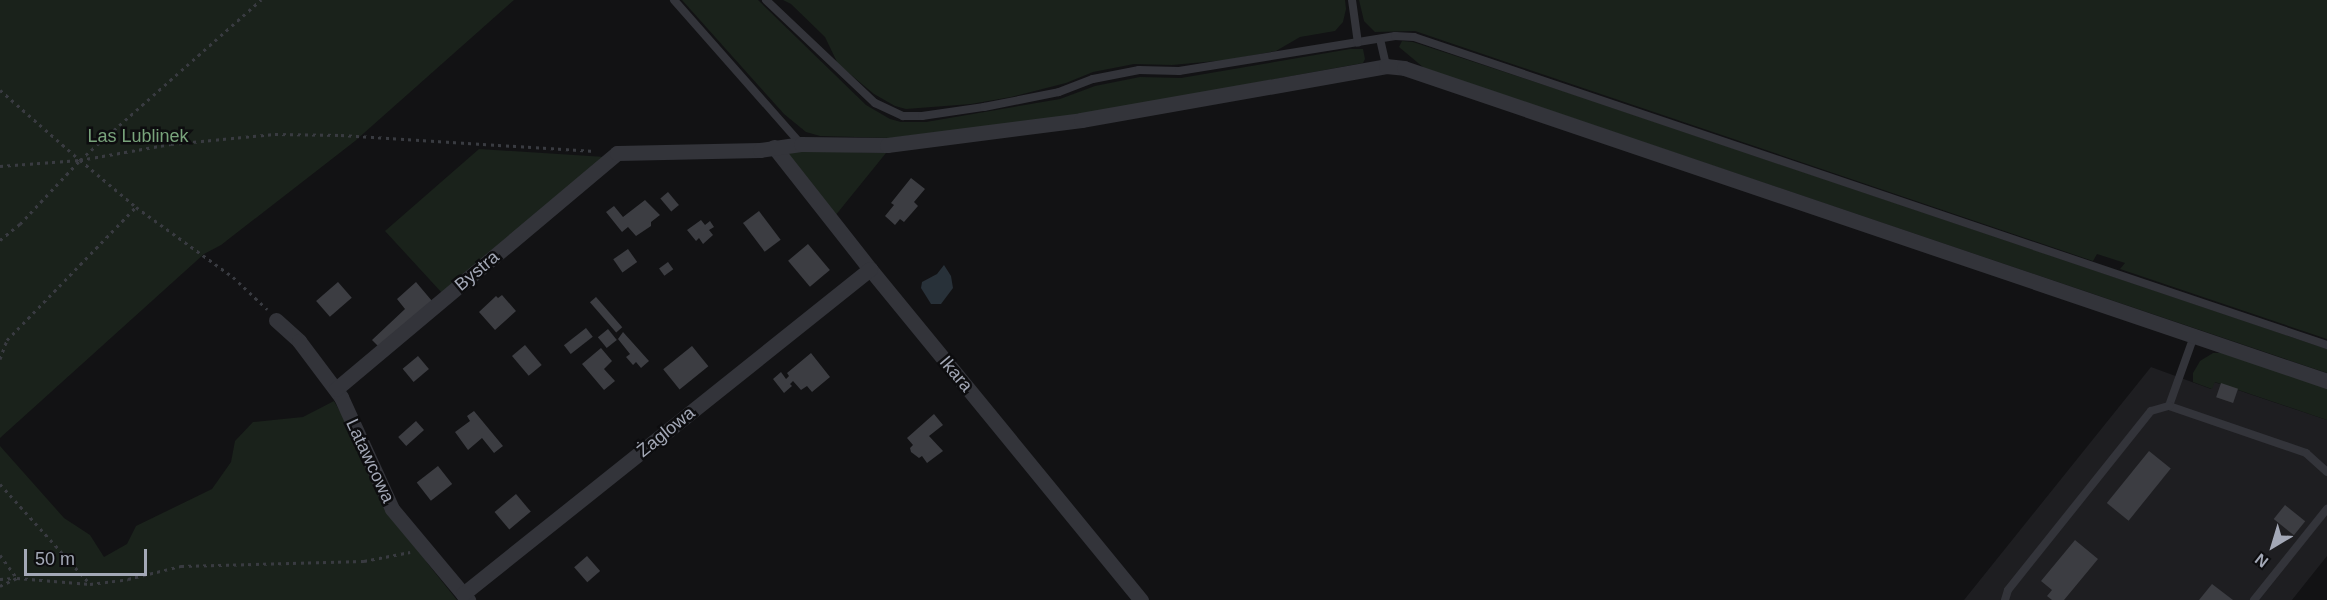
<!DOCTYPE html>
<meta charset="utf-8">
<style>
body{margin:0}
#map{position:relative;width:2327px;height:600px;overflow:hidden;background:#121214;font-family:Helvetica,sans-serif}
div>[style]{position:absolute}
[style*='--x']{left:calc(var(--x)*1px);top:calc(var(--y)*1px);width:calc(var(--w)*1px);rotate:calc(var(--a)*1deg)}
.built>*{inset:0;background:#1e1e21}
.green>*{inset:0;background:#1a221b}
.water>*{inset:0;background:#283139}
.building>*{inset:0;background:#3c3d42;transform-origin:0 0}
.path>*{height:3px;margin-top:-1.5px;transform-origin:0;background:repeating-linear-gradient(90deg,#393b41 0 3px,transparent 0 7.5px)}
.lane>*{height:8px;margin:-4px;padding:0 4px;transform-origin:4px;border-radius:4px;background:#33343a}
.street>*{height:15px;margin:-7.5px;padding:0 7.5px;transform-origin:7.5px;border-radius:7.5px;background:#33343a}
span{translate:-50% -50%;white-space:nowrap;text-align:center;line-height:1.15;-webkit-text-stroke:5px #0d0d0f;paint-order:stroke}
.park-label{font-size:18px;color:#78a37b}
.street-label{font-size:18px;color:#a3a8b6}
.north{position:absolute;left:2243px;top:516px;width:60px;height:60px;-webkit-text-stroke:4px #0d0d0f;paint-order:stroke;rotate:218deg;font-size:16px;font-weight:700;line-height:24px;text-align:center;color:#a3a8b6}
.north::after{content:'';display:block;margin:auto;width:21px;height:27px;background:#a3a8b6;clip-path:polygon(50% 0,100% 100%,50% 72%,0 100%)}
.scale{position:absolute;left:24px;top:549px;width:123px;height:27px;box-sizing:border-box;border:3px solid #a3a8b6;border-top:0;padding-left:8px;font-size:18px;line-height:21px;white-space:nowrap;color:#a3a8b6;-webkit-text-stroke:4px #0d0d0f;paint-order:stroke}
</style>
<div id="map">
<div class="built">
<i style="clip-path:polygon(2151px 367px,2211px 389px,2214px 382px,2327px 420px,2327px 556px,2292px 600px,1964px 600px)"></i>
</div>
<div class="green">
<i style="clip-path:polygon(0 0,514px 0,355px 141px,221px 245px,204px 254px,0 438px)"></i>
<i style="clip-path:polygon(682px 0,758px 0,866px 105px,890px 119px,901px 122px,926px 122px,1060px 99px,1095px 86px,1140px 77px,1181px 78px,1350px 49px,1363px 49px,1365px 59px,1363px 63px,1079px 115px,890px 138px,820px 136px,806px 132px,784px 114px)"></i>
<i style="clip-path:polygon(783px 0,1345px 0,1346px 9px,1343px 22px,1335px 31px,1300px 37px,1276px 51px,1227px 60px,1172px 65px,1134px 64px,1093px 72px,1066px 83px,1011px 97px,971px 104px,906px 109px,895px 106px,874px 94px,838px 64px,825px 37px,791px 4px)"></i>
<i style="clip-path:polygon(1359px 0,2327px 0,2327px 339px,2120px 269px,2125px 263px,2097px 254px,2093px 261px,1415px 31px,1375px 32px,1364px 21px)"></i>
<i style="clip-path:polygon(1402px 41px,1413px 42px,1572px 94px,2327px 349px,2327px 373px,1424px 68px,1399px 47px)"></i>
<i style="clip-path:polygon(479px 149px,605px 157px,442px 293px,385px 231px)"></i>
<i style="clip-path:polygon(792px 150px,886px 153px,835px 216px,788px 155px)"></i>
<i style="clip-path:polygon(2213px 353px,2222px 353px,2327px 388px,2327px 420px,2215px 382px,2212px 389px,2193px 382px,2193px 373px,2200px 361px)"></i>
<i style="clip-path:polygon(334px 401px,403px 523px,428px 564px,457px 600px,0 600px,0 446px,64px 518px,90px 535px,104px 557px,127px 544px,136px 526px,212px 489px,231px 462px,235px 441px,253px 422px,303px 417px)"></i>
</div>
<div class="water">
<i style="clip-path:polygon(944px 265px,951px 276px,953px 288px,941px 304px,931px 304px,921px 288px,922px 282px,937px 274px)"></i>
</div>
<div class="building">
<i style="clip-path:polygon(911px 178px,925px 189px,914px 202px,918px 206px,904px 222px,900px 219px,895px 225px,885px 216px,894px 205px,891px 203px)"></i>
<i style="left:668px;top:192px;width:17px;height:10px;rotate:50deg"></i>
<i style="clip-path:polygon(645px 200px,660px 215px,651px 222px,651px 226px,636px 236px,628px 227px,622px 232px,606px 212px,614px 206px,623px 217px)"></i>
<i style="left:759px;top:211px;width:36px;height:20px;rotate:53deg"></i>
<i style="clip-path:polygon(701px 220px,705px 225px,710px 221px,714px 227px,709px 230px,713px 235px,703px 244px,699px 238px,696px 241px,687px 230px)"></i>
<i style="left:808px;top:244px;width:34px;height:26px;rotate:50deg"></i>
<i style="left:628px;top:249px;width:16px;height:18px;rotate:55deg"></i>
<i style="left:668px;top:262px;width:9px;height:11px;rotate:54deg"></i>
<i style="left:338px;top:282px;width:21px;height:29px;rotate:49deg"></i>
<i style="clip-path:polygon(416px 282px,432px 301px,380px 348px,372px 340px,405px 309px,397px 299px)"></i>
<i style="clip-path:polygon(502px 295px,516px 311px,495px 330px,479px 312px,496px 296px,498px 298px)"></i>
<i style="left:596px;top:297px;width:40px;height:8px;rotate:49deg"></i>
<i style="left:586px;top:328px;width:11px;height:28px;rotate:52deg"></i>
<i style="left:608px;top:329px;width:14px;height:13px;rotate:51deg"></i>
<i style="clip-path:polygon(623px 332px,649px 361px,641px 368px,636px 362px,633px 365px,626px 357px,630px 354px,618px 339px)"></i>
<i style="left:525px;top:345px;width:26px;height:17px;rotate:50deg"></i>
<i style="left:692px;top:346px;width:26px;height:37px;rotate:51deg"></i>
<i style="clip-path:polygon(601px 348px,612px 361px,604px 369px,615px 381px,604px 390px,582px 364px)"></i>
<i style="clip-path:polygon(811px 353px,830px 377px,812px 392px,807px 386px,801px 390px,793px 381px,790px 384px,792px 386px,784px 393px,773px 379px,781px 372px,786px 379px,789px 376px,787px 373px)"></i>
<i style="left:418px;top:356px;width:17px;height:20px;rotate:50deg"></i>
<i style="left:2221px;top:383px;width:18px;height:15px;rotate:19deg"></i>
<i style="clip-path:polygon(474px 411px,503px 446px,494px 453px,482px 438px,468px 450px,455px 432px,470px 421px,467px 416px)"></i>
<i style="clip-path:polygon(934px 414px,943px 425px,929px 436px,943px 451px,927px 463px,922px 456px,919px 458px,911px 452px,910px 448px,913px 445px,907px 438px)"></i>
<i style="left:416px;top:421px;width:12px;height:24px;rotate:48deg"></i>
<i style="left:2149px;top:451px;width:28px;height:67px;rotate:39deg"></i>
<i style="left:438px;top:466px;width:23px;height:27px;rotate:52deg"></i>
<i style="left:516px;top:494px;width:23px;height:28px;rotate:50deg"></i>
<i style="left:2285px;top:505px;width:26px;height:18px;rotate:39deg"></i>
<i style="clip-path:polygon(2075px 540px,2098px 559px,2064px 600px,2052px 600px,2047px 596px,2052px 590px,2041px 581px)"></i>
<i style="left:587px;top:556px;width:20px;height:17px;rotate:49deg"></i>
<i style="clip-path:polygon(2212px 584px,2233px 600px,2199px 600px)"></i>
</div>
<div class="path">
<i style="--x:0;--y:90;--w:106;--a:41.2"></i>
<i style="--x:80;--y:160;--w:92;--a:-10"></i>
<i style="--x:171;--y:144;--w:104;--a:-5.5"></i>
<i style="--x:275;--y:134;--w:66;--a:0.9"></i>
<i style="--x:341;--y:135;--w:254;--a:3.6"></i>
<i style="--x:0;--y:166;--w:80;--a:-4.3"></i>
<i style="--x:80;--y:160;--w:73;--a:40"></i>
<i style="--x:136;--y:207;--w:120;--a:35.8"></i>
<i style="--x:233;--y:277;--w:47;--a:43.3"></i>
<i style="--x:0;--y:240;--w:26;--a:-39"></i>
<i style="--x:20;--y:224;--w:88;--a:-46.8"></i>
<i style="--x:80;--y:160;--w:242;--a:-41.5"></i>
<i style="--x:0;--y:359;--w:20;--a:-70"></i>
<i style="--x:7;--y:340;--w:185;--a:-45.9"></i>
<i style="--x:0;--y:484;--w:133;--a:48"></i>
<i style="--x:0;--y:555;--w:29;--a:54"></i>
<i style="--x:0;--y:579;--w:15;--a:-4"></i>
<i style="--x:0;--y:586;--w:19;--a:-25"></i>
<i style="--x:17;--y:578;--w:73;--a:4.7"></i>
<i style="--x:90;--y:584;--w:38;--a:-7"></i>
<i style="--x:128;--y:579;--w:55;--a:-13.8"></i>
<i style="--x:181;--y:566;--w:183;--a:-1.6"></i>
<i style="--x:364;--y:561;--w:47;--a:-11.1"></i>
</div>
<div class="lane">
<i style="--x:674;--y:0;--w:192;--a:48.6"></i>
<i style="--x:766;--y:0;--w:150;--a:43.4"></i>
<i style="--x:875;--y:103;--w:31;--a:25"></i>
<i style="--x:903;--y:116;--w:19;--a:0"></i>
<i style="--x:922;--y:116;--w:63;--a:-8.3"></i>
<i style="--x:984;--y:107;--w:76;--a:-11.3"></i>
<i style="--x:1059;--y:92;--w:36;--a:-21"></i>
<i style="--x:1093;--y:79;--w:47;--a:-11.1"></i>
<i style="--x:1139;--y:70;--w:40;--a:1.4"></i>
<i style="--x:1179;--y:71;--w:219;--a:-9.2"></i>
<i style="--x:1395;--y:36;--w:19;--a:3"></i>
<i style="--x:1414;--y:37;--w:964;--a:18.64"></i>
<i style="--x:1352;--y:0;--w:43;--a:82.1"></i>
<i style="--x:1380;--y:39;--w:28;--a:77"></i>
<i style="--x:2194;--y:336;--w:74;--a:109.7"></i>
<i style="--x:2169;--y:406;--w:145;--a:18.9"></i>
<i style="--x:2306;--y:453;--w:28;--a:42"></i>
<i style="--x:2005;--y:600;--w:10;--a:-73"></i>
<i style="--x:2008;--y:590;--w:229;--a:-51.4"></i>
<i style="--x:2151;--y:411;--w:19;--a:-16"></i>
<i style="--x:2254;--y:600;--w:117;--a:-51.3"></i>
</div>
<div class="street">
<i style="--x:774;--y:147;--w:155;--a:51.8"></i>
<i style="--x:870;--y:269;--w:428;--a:50.7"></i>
<i style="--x:276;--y:320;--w:31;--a:42"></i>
<i style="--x:299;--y:341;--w:70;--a:53.1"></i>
<i style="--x:341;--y:397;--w:123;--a:65.5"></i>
<i style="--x:392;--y:509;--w:119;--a:50.1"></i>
<i style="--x:336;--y:389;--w:367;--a:-40"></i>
<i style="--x:617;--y:153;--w:143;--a:-1.2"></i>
<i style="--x:760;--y:150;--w:41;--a:-8.3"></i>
<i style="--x:801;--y:144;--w:86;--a:0.7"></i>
<i style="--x:887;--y:145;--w:196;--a:-7.3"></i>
<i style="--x:1081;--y:120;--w:310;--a:-10"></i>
<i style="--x:1386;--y:66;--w:18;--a:6"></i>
<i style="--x:1404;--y:68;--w:975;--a:18.73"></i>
<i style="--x:463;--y:594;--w:521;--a:-38.61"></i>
</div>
<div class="park-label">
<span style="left:138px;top:136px">Las Lublinek</span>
</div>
<div class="street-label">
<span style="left:477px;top:271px;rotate:-40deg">Bystra</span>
<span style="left:956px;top:374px;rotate:50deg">Ikara</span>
<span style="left:666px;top:432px;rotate:-39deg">Żaglowa</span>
<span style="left:370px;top:461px;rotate:65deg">Latawcowa</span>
</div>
<div class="north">N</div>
<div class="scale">50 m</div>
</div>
